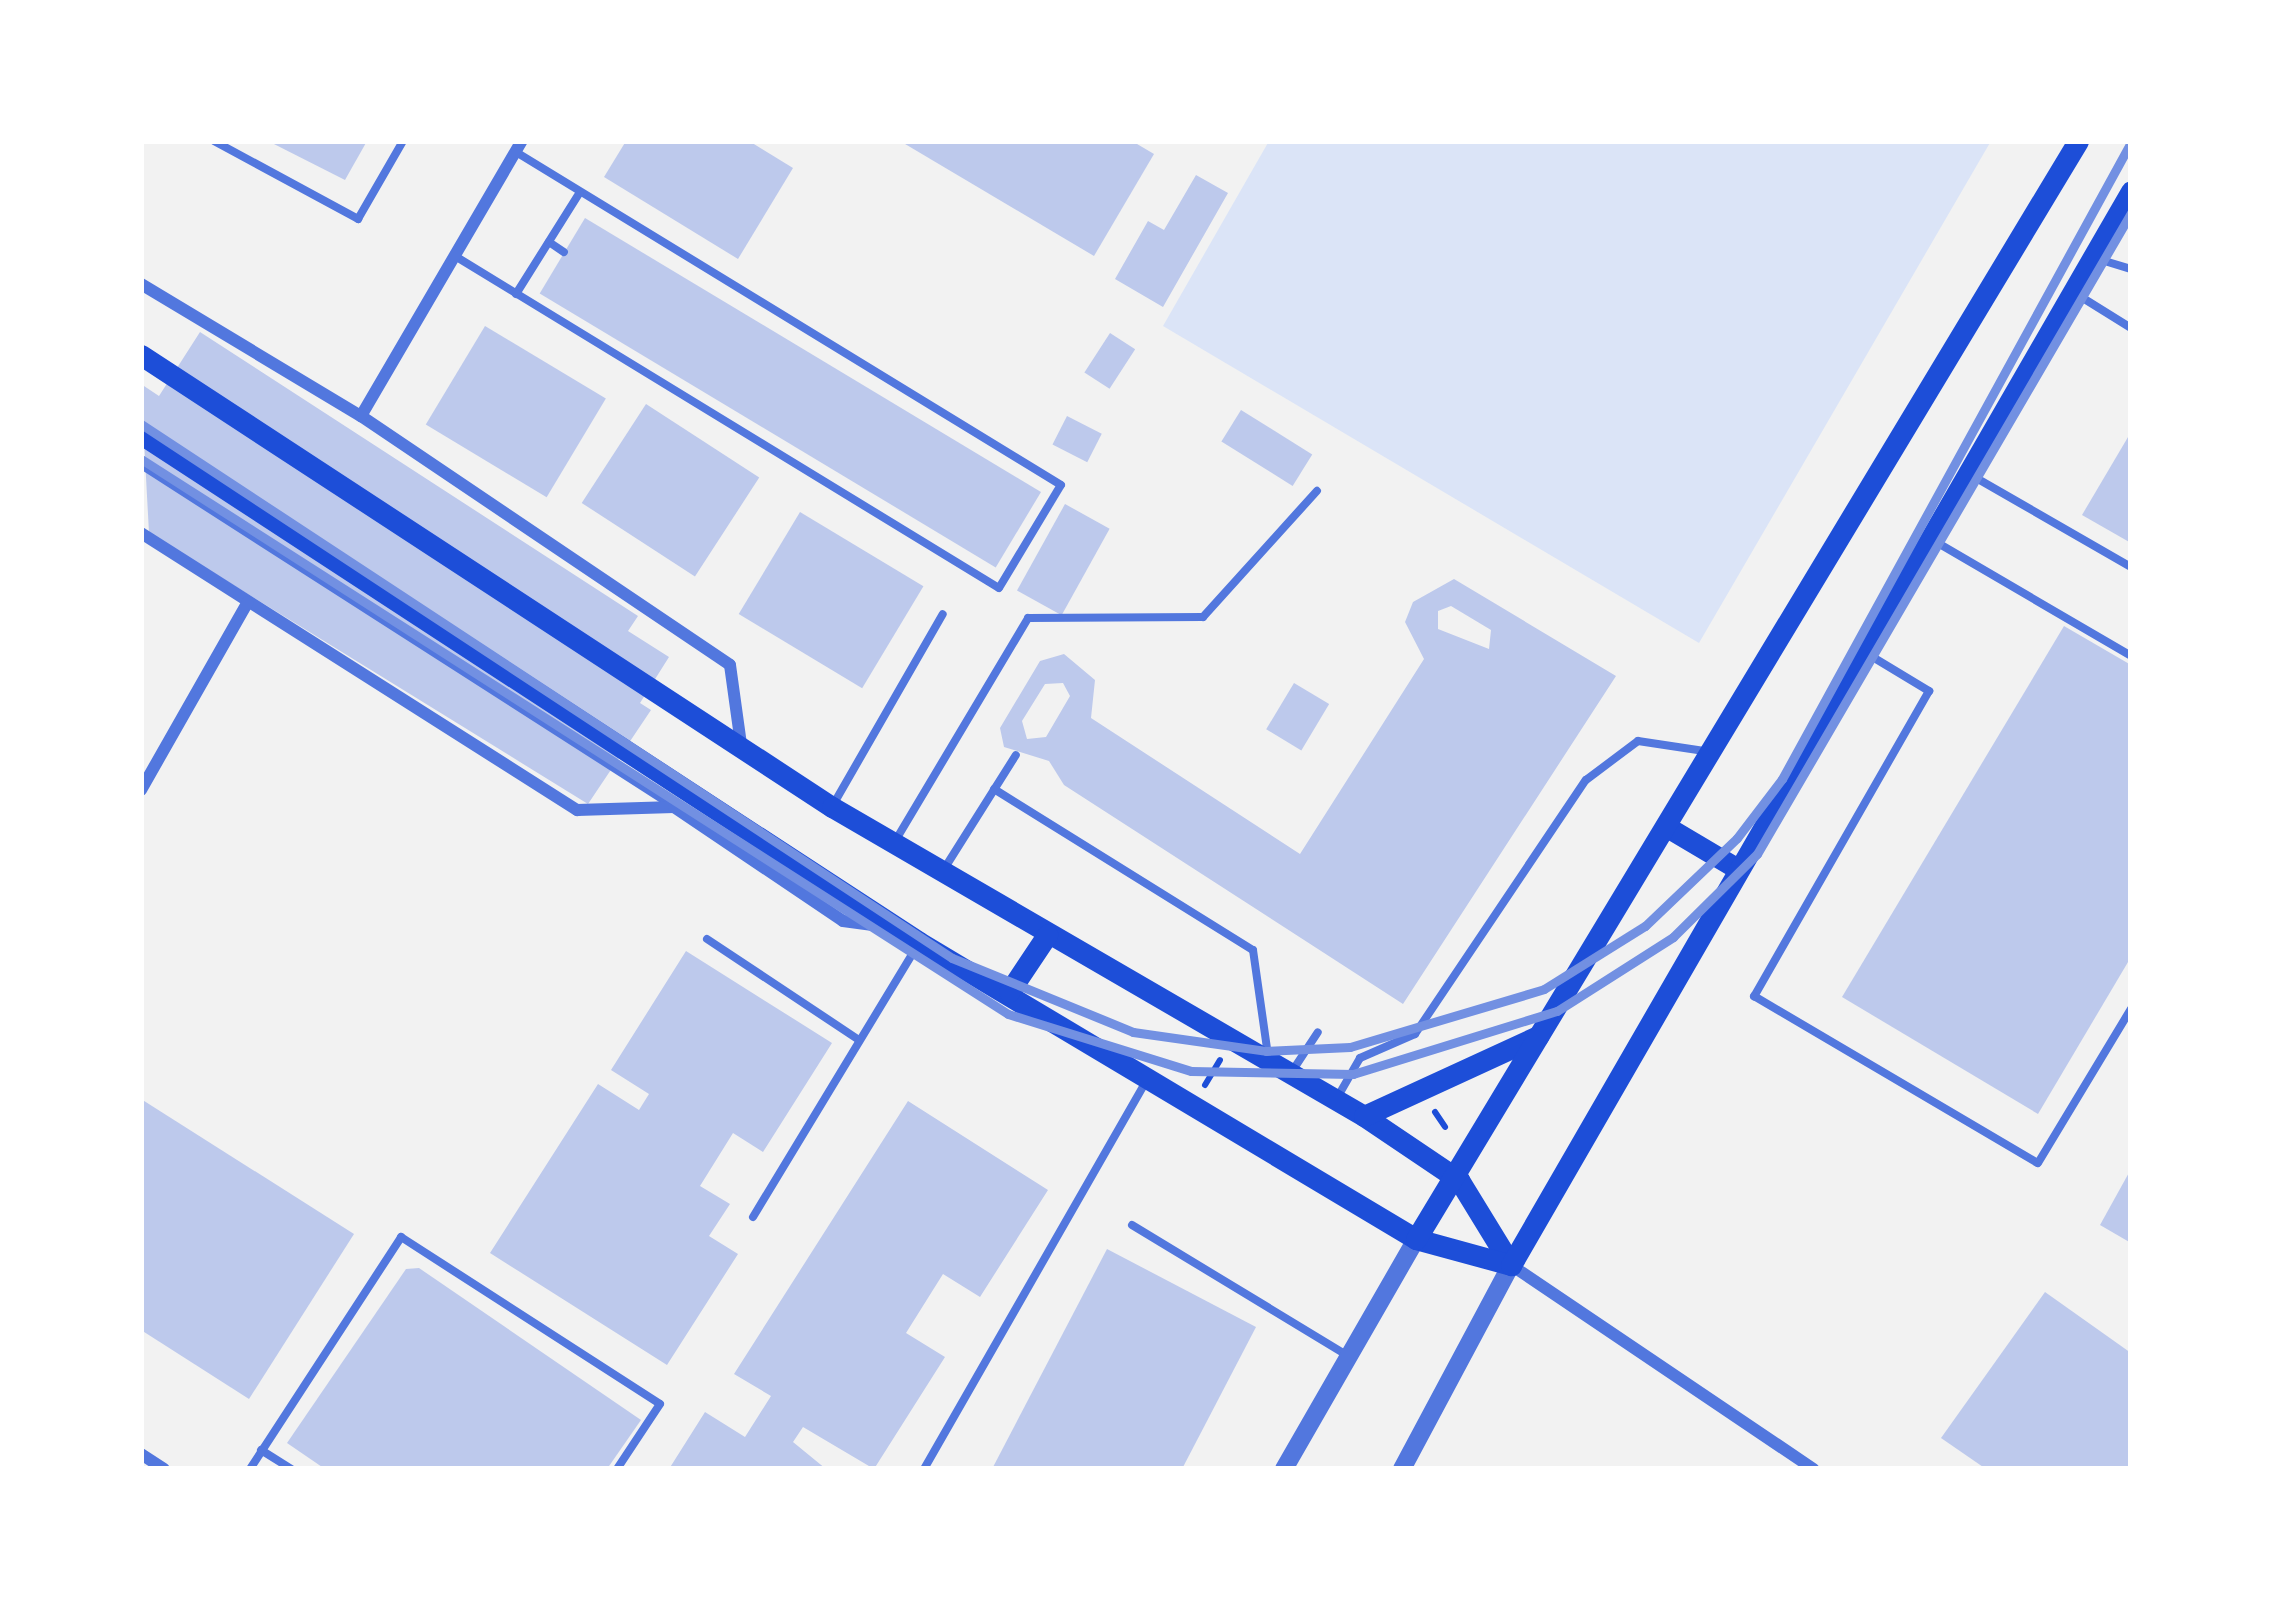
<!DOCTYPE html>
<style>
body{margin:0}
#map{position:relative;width:2272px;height:1610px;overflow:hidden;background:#f2f2f2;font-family:Arial,sans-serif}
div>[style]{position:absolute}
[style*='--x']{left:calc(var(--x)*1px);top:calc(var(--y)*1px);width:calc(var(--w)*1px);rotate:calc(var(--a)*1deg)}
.green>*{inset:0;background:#dbe4f7}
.building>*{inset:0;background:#bdc9ec;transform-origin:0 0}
.path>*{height:6px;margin:-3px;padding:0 3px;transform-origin:3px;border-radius:3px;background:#1d4ed8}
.service>*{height:8px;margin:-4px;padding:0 4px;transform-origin:4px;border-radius:4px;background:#5277de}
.minor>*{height:12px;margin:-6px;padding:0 6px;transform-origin:6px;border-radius:6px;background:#5277de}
.tertiary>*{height:18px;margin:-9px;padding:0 9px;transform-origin:9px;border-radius:9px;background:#5277de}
.secondary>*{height:21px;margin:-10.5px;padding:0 10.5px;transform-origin:10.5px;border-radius:10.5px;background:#1d4ed8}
.rail>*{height:9px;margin:-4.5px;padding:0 4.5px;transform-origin:4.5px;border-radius:4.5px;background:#7290e2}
span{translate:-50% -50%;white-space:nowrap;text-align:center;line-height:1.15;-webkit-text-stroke:12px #fff;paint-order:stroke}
.frame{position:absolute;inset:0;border:144px solid #fff;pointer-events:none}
</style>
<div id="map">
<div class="green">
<i style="clip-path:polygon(1269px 141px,1991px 141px,1699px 643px,1163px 326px)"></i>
</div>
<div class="building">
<i style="clip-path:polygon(268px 141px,367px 141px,345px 180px)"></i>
<i style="clip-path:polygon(626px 141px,749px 141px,793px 168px,738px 259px,604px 177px)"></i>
<i style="clip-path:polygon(900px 141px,1132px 141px,1154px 154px,1094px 256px)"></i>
<i style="clip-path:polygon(1196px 175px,1228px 193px,1163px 307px,1115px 279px,1148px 221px,1164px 230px)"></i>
<i style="left:585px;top:218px;width:532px;height:88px;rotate:31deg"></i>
<i style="left:485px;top:326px;width:141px;height:115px;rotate:31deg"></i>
<i style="clip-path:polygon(200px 332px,638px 616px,628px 631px,669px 657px,640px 703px,651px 710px,588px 804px,149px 533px,141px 384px,159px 396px)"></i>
<i style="left:1110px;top:333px;width:30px;height:47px;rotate:33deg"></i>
<i style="left:646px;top:404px;width:135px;height:118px;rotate:33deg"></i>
<i style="left:1241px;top:410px;width:84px;height:37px;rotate:32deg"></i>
<i style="left:1067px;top:416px;width:39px;height:32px;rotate:27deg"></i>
<i style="clip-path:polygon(2131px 432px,2131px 543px,2082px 515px)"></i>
<i style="left:1065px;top:504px;width:51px;height:99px;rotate:29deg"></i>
<i style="left:800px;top:512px;width:144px;height:119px;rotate:31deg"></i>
<i style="clip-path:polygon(evenodd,1454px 579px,1616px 676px,1403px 1004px,1064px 785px,1049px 761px,1004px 747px,1000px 728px,1040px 661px,1064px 654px,1095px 680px,1091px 718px,1300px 854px,1424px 659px,1405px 622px,1413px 602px,1454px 579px,1451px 606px,1491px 630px,1489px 649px,1438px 629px,1438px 611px,1451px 606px,1454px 579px,1063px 683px,1070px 696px,1046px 737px,1027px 739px,1022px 721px,1045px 684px,1063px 683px)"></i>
<i style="clip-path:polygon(2064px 626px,2131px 665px,2131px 957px,2038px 1114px,1842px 997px)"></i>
<i style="left:1294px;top:683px;width:41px;height:54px;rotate:31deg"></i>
<i style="clip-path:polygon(686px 951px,832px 1043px,763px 1152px,733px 1133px,700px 1186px,730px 1204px,709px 1236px,738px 1254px,667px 1365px,490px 1253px,598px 1084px,639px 1110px,649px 1094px,611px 1070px)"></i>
<i style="clip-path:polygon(141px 1099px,354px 1234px,249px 1399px,141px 1330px)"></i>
<i style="clip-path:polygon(908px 1101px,1048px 1190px,980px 1297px,943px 1274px,906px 1333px,945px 1357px,874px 1469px,803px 1427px,793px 1442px,826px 1469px,669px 1469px,705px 1412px,745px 1437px,771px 1396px,734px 1374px)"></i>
<i style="clip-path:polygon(2131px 1169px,2131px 1243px,2100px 1225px)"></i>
<i style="clip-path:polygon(1107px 1249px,1256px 1327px,1182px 1469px,992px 1469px)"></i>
<i style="clip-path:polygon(419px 1268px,641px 1420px,607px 1469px,325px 1469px,287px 1443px,406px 1269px)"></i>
<i style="clip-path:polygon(2045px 1292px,2131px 1353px,2131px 1469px,1986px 1469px,1941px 1438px)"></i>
</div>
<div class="path">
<i style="--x:1205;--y:1085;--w:29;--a:-59"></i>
<i style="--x:1435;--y:1112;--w:18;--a:56"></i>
</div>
<div class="service">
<i style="--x:214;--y:141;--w:164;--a:28.4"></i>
<i style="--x:358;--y:219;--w:90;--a:-60"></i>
<i style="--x:549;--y:242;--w:18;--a:34"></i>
<i style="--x:455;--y:256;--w:637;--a:31.4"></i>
<i style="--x:999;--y:588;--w:120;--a:-59"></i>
<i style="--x:1061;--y:485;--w:639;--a:-148.57"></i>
<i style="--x:2098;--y:259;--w:34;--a:17"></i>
<i style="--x:516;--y:294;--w:120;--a:-57.9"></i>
<i style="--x:2078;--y:295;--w:62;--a:31.9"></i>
<i style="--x:141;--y:465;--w:632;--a:32.66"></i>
<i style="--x:1971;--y:475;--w:185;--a:29.9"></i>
<i style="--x:1931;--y:539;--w:232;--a:30.3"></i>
<i style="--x:1866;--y:653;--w:74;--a:31.1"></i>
<i style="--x:1929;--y:691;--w:352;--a:119.8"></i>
<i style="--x:1754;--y:996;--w:329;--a:30.5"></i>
<i style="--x:2038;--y:1163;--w:180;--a:-58.9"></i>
<i style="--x:994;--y:789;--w:305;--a:31.9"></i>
<i style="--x:1253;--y:950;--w:106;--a:81.9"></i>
<i style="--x:833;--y:805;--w:220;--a:-60.1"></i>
<i style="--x:894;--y:843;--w:262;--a:-59.2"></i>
<i style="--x:1028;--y:618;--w:175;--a:-0.3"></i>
<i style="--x:1203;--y:617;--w:170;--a:-47.9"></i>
<i style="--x:946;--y:866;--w:131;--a:-57.8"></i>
<i style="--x:707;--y:939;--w:182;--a:33.6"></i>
<i style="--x:1293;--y:1070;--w:45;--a:-56.7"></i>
<i style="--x:1337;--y:1098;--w:46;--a:-60.1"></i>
<i style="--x:1360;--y:1058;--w:60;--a:-23.6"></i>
<i style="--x:1415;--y:1034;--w:306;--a:-56.1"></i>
<i style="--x:1586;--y:780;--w:65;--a:-36.9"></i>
<i style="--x:1638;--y:741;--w:67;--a:8.6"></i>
<i style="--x:753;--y:1217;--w:317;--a:-58.8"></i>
<i style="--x:1132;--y:1225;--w:253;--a:31.2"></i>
<i style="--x:261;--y:1450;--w:36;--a:32"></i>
<i style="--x:250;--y:1469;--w:277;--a:-56.9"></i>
<i style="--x:401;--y:1237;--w:308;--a:32.8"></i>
<i style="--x:660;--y:1404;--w:78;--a:123.5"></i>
<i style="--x:924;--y:1469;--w:448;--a:-60.2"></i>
</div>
<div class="minor">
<i style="--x:141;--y:284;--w:257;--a:31"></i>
<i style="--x:361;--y:416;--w:445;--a:34"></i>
<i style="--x:730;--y:665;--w:80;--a:82.1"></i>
<i style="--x:361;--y:416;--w:319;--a:-59.7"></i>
<i style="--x:141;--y:533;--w:517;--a:32.43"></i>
<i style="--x:577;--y:810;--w:97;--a:-1.8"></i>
<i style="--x:674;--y:807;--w:204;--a:34"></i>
<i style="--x:843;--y:921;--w:45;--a:7.6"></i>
<i style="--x:141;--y:790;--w:216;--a:-60.4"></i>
<i style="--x:1511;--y:1265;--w:365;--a:34"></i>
<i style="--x:141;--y:1454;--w:27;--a:33"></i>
</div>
<div class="tertiary">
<i style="--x:1284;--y:1469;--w:265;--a:-60.1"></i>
<i style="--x:1402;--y:1469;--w:231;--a:-61.9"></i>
</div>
<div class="secondary">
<i style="--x:141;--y:355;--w:826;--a:33.19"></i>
<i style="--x:832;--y:807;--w:615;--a:30.15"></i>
<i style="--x:1364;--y:1116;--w:115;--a:34"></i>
<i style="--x:1459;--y:1180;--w:100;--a:58.5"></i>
<i style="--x:141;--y:434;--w:929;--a:33.14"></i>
<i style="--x:919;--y:942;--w:579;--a:30.86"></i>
<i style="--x:1416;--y:1239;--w:98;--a:15.3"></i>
<i style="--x:1667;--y:827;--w:77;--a:30.6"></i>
<i style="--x:1009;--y:992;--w:69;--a:-56.3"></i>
<i style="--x:1364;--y:1116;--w:192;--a:-24.7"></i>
<i style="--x:1416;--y:1239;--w:1282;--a:-58.91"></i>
<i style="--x:1511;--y:1265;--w:1240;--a:-60"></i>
</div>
<div class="rail">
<i style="--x:141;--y:424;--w:971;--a:33.36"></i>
<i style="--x:952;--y:958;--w:196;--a:22.2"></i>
<i style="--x:1133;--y:1032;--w:134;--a:8.1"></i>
<i style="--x:1266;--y:1051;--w:84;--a:-2.7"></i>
<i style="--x:1350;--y:1047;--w:202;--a:-16.6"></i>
<i style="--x:1544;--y:989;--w:119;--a:-32"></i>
<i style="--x:1645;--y:926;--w:127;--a:-43.7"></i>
<i style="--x:1737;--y:838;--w:74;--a:-52.7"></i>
<i style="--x:1782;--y:779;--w:726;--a:-61.28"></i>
<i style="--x:141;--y:459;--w:1029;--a:32.62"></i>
<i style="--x:1008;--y:1014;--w:192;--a:17.3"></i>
<i style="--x:1191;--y:1071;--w:162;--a:1.1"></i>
<i style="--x:1353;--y:1074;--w:214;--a:-17.2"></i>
<i style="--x:1557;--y:1011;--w:138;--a:-32.5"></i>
<i style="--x:1673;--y:937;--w:118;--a:-44.7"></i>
<i style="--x:1757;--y:854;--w:742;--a:-59.74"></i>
</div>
<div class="frame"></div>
</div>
